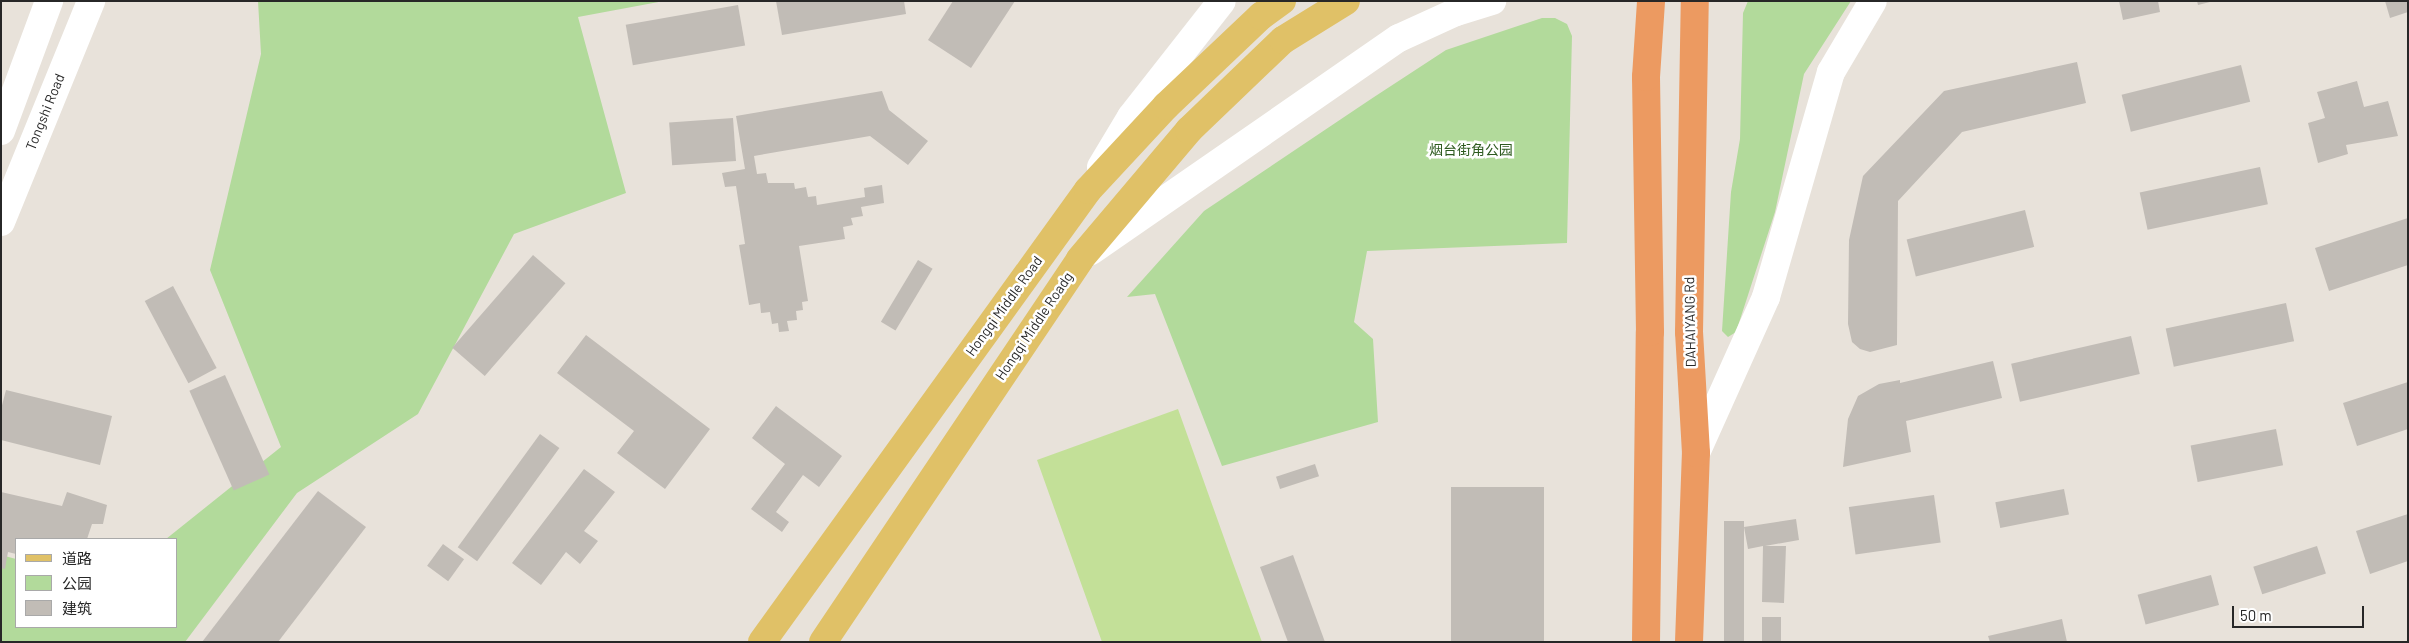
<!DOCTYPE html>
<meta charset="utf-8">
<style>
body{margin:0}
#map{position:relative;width:2409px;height:643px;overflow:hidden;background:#e8e2da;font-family:Barlow,"Noto Sans SC",sans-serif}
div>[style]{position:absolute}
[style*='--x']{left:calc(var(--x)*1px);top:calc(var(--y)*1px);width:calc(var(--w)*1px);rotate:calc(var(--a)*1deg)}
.green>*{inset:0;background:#b2da9b}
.pitch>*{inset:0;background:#c3e098}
.building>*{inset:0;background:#c1bcb6;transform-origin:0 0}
.secondary>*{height:28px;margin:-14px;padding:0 14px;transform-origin:14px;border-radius:14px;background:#fff}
.primary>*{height:28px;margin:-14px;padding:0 14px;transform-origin:14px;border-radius:14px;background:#e0c167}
.highway>*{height:28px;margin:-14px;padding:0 14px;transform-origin:14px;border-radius:14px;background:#ec9a61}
span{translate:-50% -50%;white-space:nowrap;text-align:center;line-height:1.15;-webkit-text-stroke:5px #fff;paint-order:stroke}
.street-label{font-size:14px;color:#272727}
.park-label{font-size:14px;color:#2e5b20}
.frame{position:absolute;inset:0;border:2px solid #272727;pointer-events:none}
.legend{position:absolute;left:15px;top:538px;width:162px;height:90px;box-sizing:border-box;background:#fff;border:1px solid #a9a9a9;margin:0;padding:6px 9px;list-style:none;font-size:15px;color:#272727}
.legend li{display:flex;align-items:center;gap:10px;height:25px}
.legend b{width:25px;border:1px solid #a9a9a9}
.scale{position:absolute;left:2232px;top:606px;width:132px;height:22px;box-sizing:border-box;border:2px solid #272727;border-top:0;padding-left:6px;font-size:15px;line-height:18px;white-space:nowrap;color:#272727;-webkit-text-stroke:4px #fff;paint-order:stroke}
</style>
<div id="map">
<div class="green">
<i style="clip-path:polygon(258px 1px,664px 1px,578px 17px,626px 193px,514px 234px,418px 414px,297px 493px,185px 642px,1px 642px,1px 555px,16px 559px,16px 627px,176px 627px,176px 539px,166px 539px,281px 447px,210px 270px,261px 54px)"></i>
<i style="clip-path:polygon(1748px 1px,1851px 1px,1804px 74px,1775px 212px,1736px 332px,1728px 337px,1722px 331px,1731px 192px,1740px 139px,1743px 13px)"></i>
<i style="clip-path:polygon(1542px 18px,1555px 18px,1567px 24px,1572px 36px,1567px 243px,1367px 251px,1354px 322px,1373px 339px,1378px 422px,1222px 466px,1155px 294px,1127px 297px,1204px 211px,1371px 99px,1446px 50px)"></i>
</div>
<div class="pitch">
<i style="clip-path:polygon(1178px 409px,1233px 563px,1262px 642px,1102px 642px,1037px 460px)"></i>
</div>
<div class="building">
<i style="clip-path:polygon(776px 1px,904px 1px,906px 14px,782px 35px)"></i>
<i style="clip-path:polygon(953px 1px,1015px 1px,971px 68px,928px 40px)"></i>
<i style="clip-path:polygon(2119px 1px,2158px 1px,2160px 12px,2123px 20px)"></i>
<i style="clip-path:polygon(2197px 1px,2210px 1px,2210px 2px,2198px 5px)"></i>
<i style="clip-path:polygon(2385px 1px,2408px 1px,2408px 12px,2390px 18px)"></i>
<i style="left:738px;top:5px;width:41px;height:114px;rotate:80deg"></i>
<i style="clip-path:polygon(2077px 62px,2086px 103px,1962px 132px,1898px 201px,1897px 345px,1870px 352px,1860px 349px,1852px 342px,1848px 324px,1849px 240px,1863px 176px,1944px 91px)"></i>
<i style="left:2241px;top:65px;width:38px;height:123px;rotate:76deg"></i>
<i style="clip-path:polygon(2357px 81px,2364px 107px,2388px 101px,2398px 136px,2346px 145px,2348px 154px,2318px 163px,2308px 123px,2325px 118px,2317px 92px)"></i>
<i style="clip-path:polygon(882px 91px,889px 110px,928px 141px,908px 165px,870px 136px,754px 156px,757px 174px,766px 173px,768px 183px,794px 183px,795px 189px,806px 187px,808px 197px,816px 196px,817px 205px,865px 197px,864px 188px,882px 185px,884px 203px,861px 207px,863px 216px,851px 218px,853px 225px,843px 227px,845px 239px,799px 246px,808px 301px,802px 302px,803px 310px,796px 311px,797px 320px,787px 321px,789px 331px,779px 332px,778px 323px,772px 324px,770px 312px,761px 313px,760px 303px,749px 305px,739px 245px,745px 244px,736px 186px,725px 187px,722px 173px,745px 169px,736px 116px)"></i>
<i style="left:733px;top:118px;width:43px;height:64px;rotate:86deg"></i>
<i style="left:2260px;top:167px;width:38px;height:123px;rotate:78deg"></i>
<i style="left:2025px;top:210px;width:38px;height:122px;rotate:76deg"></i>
<i style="clip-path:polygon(2408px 218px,2408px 265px,2329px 291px,2315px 248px)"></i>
<i style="left:533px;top:255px;width:43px;height:123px;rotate:41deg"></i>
<i style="left:918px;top:260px;width:17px;height:72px;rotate:31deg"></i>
<i style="left:173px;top:286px;width:93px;height:32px;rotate:62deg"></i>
<i style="left:2286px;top:303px;width:39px;height:123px;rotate:78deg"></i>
<i style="clip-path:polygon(586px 335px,710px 429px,665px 489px,617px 453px,634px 431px,557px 373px)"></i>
<i style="left:2131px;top:336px;width:39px;height:123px;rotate:77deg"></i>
<i style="clip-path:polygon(1993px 361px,2002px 398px,1906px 421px,1911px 452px,1843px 467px,1848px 419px,1858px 396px,1879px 384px,1900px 380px,1900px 383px)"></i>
<i style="left:225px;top:375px;width:109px;height:39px;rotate:66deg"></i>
<i style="clip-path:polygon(2408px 382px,2408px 429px,2357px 446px,2343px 403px)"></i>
<i style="clip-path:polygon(6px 390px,112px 416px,100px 465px,1px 440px,1px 409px)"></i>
<i style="clip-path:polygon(776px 406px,842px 456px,819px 487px,803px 475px,776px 512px,789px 522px,782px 532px,751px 509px,785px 464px,752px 438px)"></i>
<i style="left:2276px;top:429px;width:37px;height:87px;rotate:79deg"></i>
<i style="left:540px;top:434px;width:24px;height:140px;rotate:36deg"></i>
<i style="left:1315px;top:464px;width:13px;height:41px;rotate:72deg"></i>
<i style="clip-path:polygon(584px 469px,615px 492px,584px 531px,598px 541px,580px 564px,566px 552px,541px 585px,512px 563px)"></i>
<i style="left:1451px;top:487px;width:93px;height:155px"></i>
<i style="left:2064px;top:489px;width:26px;height:70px;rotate:79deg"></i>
<i style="clip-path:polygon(318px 491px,366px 527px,278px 642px,202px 642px)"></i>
<i style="clip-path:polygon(1px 492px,62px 506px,67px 492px,107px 505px,103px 524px,92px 524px,87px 539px,16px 539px,16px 554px,8px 552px,5px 569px,1px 568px)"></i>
<i style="left:1934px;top:495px;width:48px;height:86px;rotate:82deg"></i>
<i style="clip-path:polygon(2408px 514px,2408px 561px,2370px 574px,2356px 531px)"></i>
<i style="clip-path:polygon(1796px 519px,1799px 540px,1765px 546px,1786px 546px,1784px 603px,1762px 602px,1763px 546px,1748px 549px,1744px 527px)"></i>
<i style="left:1724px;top:521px;width:20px;height:121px"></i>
<i style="left:443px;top:544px;width:26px;height:27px;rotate:36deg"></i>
<i style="left:2317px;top:546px;width:29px;height:67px;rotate:72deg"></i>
<i style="clip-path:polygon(1293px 555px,1325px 642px,1288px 642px,1260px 567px)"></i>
<i style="left:2211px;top:575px;width:31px;height:76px;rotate:75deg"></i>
<i style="left:1762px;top:617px;width:19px;height:25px"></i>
<i style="clip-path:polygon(2062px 619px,2067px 642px,1990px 642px,1988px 636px)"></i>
</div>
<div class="secondary">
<i style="--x:1;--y:131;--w:139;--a:-69.7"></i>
<i style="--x:1101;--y:167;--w:58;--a:-59"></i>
<i style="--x:1131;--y:117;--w:147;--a:-51.9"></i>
<i style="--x:1;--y:222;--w:239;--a:-67.8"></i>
<i style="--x:1091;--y:251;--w:374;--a:-34.7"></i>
<i style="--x:1399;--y:38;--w:63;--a:-24.5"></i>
<i style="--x:1456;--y:12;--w:38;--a:-17"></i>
<i style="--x:1696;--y:453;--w:171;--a:-65.8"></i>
<i style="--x:1766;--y:297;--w:234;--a:-73.9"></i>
<i style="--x:1831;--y:72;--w:82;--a:-59.4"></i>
</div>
<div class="primary">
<i style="--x:762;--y:642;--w:557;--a:-54.2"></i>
<i style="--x:1088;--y:190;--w:115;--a:-47.1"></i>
<i style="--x:1166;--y:106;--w:131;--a:-43.5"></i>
<i style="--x:1261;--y:16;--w:26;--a:-36"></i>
<i style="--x:823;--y:642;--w:461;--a:-56.1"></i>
<i style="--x:1080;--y:259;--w:169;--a:-49.8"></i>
<i style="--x:1189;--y:130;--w:130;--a:-43.8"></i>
<i style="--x:1283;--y:40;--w:74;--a:-31.8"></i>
</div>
<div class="highway">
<i style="--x:1646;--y:642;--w:310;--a:-89.3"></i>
<i style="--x:1650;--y:332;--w:255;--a:-90.9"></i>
<i style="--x:1646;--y:77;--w:76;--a:-86.2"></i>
<i style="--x:1689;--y:642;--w:189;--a:-87.9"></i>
<i style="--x:1696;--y:453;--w:121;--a:-93.3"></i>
<i style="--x:1689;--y:332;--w:331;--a:-89"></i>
</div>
<div class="street-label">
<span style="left:45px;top:112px;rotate:-68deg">Tongshi Road</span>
<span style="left:1004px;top:306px;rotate:-54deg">Hongqi Middle Road</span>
<span style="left:1690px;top:322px;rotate:-91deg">DAHAIYANG Rd</span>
<span style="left:1034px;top:326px;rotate:-56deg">Hongqi Middle Roadg</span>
</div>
<div class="park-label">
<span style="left:1471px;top:150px">烟台街角公园</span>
</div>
<div class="frame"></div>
<ul class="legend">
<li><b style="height:6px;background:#e0c167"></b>道路</li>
<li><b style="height:14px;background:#b2da9b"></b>公园</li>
<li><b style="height:14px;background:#c1bcb6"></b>建筑</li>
</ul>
<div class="scale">50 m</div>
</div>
